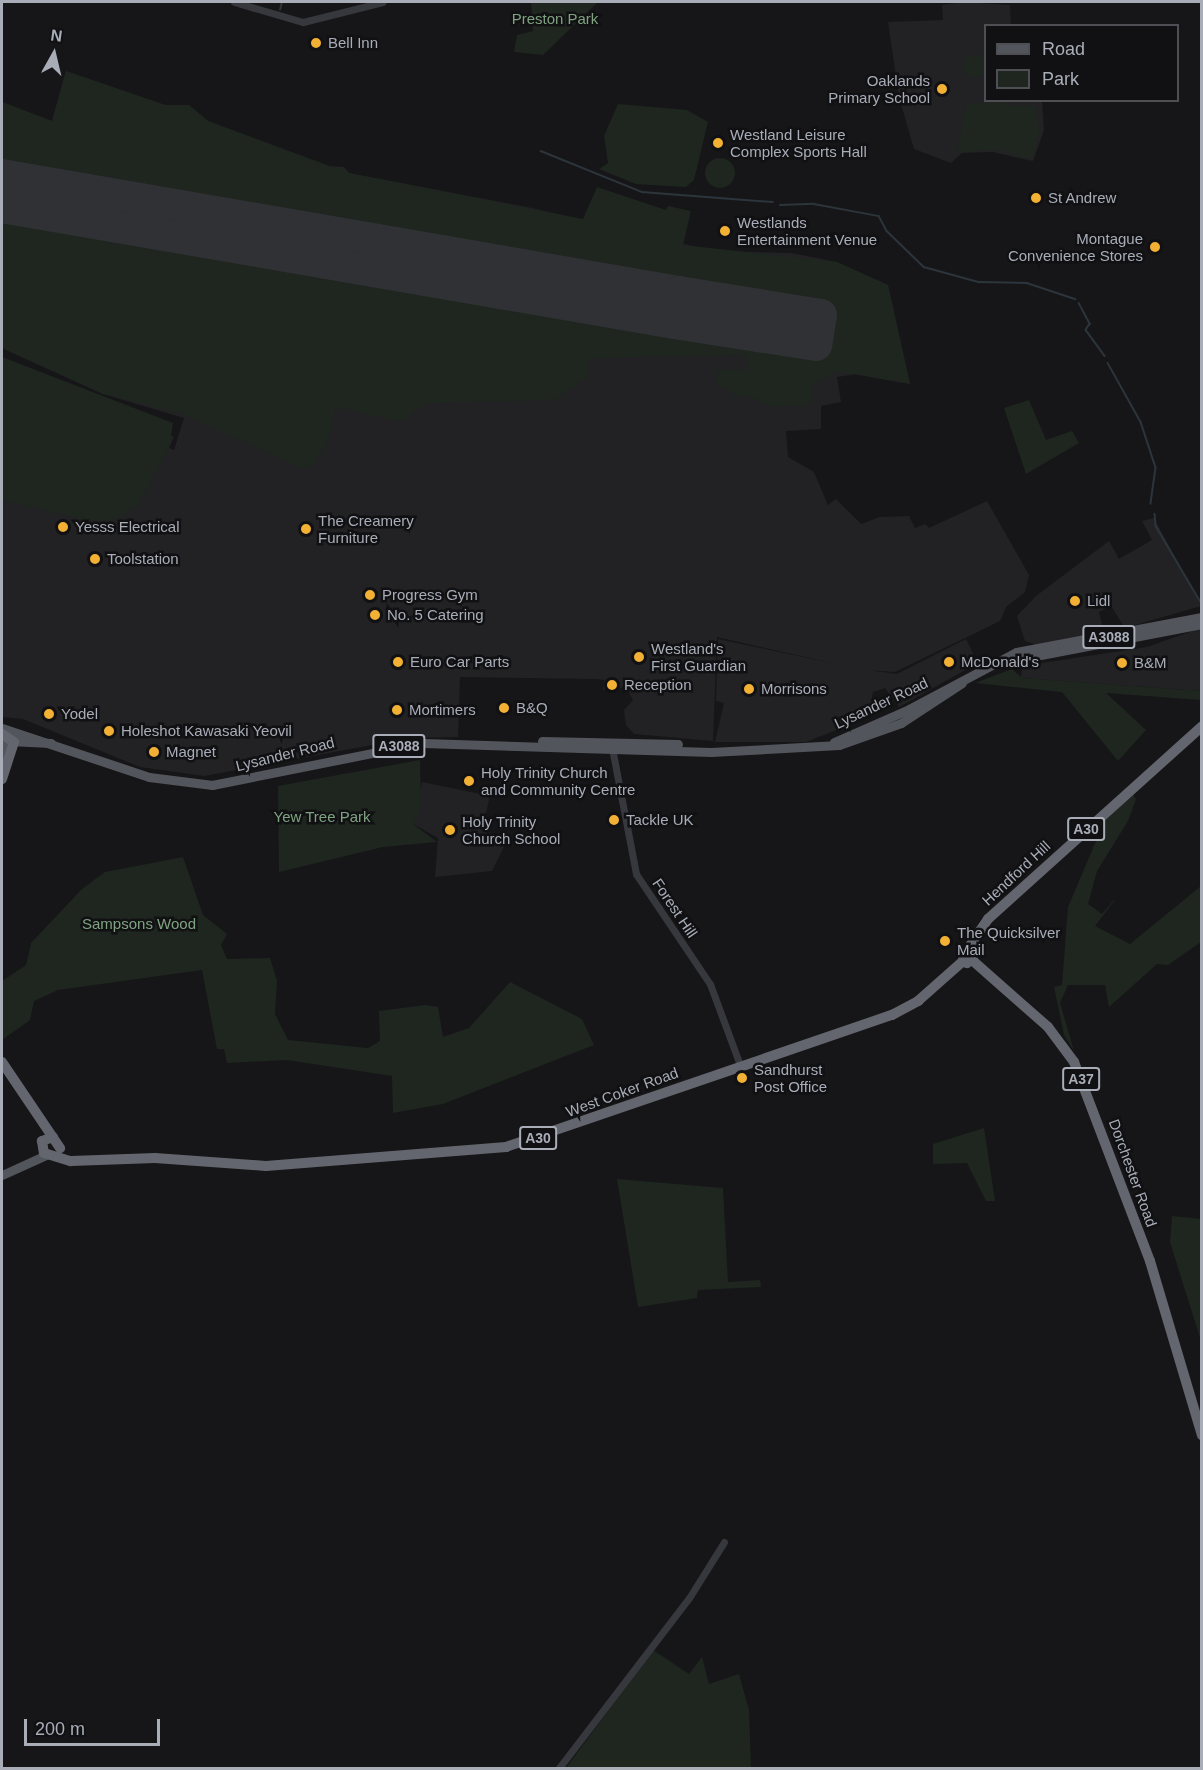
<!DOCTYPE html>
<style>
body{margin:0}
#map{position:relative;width:1203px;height:1770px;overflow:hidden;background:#161618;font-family:Arial,sans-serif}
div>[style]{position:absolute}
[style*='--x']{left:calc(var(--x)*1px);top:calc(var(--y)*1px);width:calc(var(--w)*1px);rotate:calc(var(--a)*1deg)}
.built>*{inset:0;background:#222225}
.green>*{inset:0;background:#1e261f}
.round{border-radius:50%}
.stream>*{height:1.5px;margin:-0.75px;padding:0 0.75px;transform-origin:0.75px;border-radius:0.75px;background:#2c353c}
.runway>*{height:32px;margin:-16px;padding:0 16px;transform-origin:16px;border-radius:16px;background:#303135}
.minor>*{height:7px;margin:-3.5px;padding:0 3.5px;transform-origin:3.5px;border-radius:3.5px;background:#37383d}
.major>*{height:9px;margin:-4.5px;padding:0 4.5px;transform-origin:4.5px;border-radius:4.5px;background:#53555c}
.highway>*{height:10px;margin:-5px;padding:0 5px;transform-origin:5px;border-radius:5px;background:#63666e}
.dots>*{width:16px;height:16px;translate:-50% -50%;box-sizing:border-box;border:3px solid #111113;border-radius:50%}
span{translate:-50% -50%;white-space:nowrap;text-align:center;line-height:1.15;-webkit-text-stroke:5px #111113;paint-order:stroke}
.shield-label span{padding:2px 4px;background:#111113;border:2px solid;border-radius:4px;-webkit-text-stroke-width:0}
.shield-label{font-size:14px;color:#a8adb8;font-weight:700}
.park-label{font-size:15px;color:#7fa381}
.poi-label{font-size:15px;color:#a8adb8}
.left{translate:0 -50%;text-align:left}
.right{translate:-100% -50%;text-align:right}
.street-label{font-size:15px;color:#a8adb8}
.frame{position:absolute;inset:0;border:3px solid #a8adb8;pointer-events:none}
.legend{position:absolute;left:984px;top:24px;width:195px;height:78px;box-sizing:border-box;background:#111113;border:2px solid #4d4f55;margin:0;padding:8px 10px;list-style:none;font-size:18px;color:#a8adb8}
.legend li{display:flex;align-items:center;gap:12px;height:30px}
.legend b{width:30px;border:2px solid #4d4f55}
.north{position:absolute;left:24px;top:24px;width:60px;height:60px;-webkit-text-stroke:4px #111113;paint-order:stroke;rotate:8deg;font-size:16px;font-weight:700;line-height:24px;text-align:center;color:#a8adb8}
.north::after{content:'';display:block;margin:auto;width:21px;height:27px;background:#a8adb8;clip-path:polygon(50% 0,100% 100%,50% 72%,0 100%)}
.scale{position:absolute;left:24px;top:1719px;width:136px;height:27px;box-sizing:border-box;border:3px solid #a8adb8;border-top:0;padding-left:8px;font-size:18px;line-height:21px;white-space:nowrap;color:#a8adb8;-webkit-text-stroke:4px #111113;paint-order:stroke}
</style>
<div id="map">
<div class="built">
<i style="clip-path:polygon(963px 2px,1010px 5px,1011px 25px,986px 26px,986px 100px,1042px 101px,1044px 130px,1033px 161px,993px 152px,962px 153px,951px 163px,914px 149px,899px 97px,888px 22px,943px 20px,942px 5px)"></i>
<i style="clip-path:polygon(66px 71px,165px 105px,189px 105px,208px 121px,349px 173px,532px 208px,714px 251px,791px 253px,837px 262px,888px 285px,910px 384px,857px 374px,837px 377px,841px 402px,821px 406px,821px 429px,786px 431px,788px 457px,814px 472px,828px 505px,836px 499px,861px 524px,880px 517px,909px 516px,915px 528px,925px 524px,929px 528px,987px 501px,1029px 575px,1025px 592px,1006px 607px,1000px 621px,895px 672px,868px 670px,897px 674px,966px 639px,978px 663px,899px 707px,885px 688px,873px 692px,869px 717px,806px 742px,715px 742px,724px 703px,716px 701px,718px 639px,845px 666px,717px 637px,713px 741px,634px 734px,626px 725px,624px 710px,633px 700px,626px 687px,603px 690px,604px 680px,596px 679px,460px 677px,458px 737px,410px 738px,204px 776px,140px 767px,23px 719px,2px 717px,2px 357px,174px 437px,169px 448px,174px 450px,184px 418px,103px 394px,2px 348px,2px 102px,52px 121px)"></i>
<i style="clip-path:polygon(1154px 518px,1201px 606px,1125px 628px,1111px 606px,1099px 612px,1105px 635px,1038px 645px,1025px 641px,1017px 616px,1036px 596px,1109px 541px,1119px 559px,1152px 540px,1142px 521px)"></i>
<i style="clip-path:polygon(1201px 628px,1201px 691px,1021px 678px,1022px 666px,1147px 647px)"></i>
<i style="clip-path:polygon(422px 782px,490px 796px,482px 830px,508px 839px,492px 871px,435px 877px,438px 838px,413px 824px)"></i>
</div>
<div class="green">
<i style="clip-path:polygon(531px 2px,598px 2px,543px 55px,514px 52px,517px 35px,533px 31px)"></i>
<i class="round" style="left:963px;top:54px;width:24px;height:24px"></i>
<i style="clip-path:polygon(66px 71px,165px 105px,189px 105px,208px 121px,328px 166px,344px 167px,349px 173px,583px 219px,597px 187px,666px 210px,668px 206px,691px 211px,683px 245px,837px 262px,888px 285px,910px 384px,836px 371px,811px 386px,811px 405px,771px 406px,747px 395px,738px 398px,716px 382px,718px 369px,748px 371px,748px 355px,588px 358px,588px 377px,554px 400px,427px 403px,401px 422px,335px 407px,329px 439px,314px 464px,302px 468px,182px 414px,103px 394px,2px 348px,2px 102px,52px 121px)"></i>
<i style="clip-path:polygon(1002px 101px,1013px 107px,1036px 106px,1039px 133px,1032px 159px,997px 150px,957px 152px,966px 105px)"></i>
<i style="clip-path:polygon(618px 104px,687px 110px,708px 122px,694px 180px,686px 187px,636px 184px,599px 169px,608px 163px,604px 136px)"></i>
<i class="round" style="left:705px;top:158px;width:30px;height:30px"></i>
<i style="clip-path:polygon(2px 357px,173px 423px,169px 448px,138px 505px,122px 517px,95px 522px,2px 500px)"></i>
<i style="clip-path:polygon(1029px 400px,1046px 440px,1072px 431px,1079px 443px,1026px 474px,1004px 408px)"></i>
<i style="clip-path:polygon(1012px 669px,1022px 678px,1201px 691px,1201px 700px,1106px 693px,1146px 730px,1118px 761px,1062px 692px,975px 683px)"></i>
<i style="clip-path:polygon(420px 760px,421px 807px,413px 824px,437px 842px,383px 847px,279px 872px,278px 786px)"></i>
<i style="clip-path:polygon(1132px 793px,1136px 799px,1128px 821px,1097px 871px,1088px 904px,1102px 914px,1114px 900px,1115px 900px,1095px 926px,1130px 944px,1201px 886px,1201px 942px,1168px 965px,1157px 964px,1109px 1007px,1105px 985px,1068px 985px,1060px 1003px,1074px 1051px,1064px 1035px,1054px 987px,1062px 985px,1068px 907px,1105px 820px)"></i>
<i style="clip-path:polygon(183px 857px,203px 915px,227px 934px,221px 945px,227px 959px,270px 958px,277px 981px,275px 1014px,288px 1040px,368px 1048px,380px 1041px,379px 1011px,425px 1005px,438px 1007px,443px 1037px,469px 1028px,510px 982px,582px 1019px,594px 1045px,443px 1104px,393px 1113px,392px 1076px,287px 1060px,227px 1063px,224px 1049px,217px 1049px,202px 970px,58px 990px,34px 1001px,30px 1020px,2px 1040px,2px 981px,26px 965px,31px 943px,82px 889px,105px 872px)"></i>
<i style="clip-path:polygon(984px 1128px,995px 1201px,986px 1201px,967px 1163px,933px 1164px,933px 1144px)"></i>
<i style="clip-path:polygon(617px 1179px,723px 1188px,728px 1282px,760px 1280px,761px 1287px,698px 1290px,697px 1298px,638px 1307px)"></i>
<i style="clip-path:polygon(1172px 1216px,1201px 1219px,1201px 1341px,1170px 1242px)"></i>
<i style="clip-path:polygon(653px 1650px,689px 1674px,702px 1657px,709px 1684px,739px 1674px,749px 1710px,751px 1768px,566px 1768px)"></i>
</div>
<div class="stream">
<i style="--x:280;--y:10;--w:8;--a:-76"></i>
<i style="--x:541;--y:151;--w:109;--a:22.1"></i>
<i style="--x:642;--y:192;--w:131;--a:4.4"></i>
<i style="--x:780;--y:205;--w:34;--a:-2"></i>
<i style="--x:814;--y:204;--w:66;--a:10.5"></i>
<i style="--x:879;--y:216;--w:17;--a:62"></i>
<i style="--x:887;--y:231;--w:52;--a:44.2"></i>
<i style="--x:924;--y:267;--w:57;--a:15.3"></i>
<i style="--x:979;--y:282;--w:48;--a:1.2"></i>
<i style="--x:1027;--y:283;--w:51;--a:18.4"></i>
<i style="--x:1079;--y:303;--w:24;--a:62"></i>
<i style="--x:1090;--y:324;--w:7;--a:124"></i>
<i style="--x:1086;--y:330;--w:32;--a:54"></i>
<i style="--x:1108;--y:363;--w:68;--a:60.8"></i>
<i style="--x:1141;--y:422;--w:48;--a:71.9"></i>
<i style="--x:1156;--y:468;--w:36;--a:98"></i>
<i style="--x:1155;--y:514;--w:12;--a:85"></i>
<i style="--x:1156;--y:526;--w:91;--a:59.5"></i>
</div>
<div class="runway">
<i style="--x:2;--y:175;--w:687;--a:9.81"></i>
<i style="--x:679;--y:292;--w:31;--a:99"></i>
<i style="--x:674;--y:323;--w:682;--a:-170.21"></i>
<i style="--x:679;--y:292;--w:144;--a:9.2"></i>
<i style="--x:821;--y:315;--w:30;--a:99"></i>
<i style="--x:816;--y:345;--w:144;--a:-171.2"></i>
<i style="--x:674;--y:323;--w:31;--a:-81"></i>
</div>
<div class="minor">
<i style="--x:234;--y:2;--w:72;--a:16.2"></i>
<i style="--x:303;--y:22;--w:82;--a:-14"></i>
<i style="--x:612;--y:748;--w:128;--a:79.2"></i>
<i style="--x:636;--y:874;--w:133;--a:56.1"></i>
<i style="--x:710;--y:984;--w:86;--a:69.7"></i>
<i style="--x:559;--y:1768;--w:214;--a:-52.6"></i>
<i style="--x:689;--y:1598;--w:66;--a:-58"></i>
</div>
<div class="major">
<i style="--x:999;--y:663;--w:207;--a:-10.9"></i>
<i style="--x:2;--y:728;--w:155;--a:18.4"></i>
<i style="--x:149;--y:777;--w:64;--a:7.2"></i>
<i style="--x:212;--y:785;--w:215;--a:-11.3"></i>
<i style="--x:423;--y:743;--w:288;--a:1.8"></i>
<i style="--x:711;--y:752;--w:128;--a:-3.1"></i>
<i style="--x:839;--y:745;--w:66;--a:-19.5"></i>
<i style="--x:901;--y:723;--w:73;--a:-33.3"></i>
<i style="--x:8;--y:741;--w:43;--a:2.7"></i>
<i style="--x:542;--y:741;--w:136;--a:1.3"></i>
<i style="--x:834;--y:742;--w:82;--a:-23.7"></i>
<i style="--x:909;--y:709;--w:121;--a:-28"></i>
<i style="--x:1016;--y:652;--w:189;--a:-10.7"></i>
<i style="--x:2;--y:758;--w:22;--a:-74"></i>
<i style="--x:2;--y:1175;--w:48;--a:-24.4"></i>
</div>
<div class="highway">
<i style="--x:2;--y:734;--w:14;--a:34"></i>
<i style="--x:14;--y:742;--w:39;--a:108"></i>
<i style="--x:968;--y:953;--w:7;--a:45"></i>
<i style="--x:973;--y:958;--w:8;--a:140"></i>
<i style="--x:967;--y:963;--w:8;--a:-120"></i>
<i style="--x:963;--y:956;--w:45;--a:-56"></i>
<i style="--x:988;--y:919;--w:288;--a:-42"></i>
<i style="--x:972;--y:960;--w:101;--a:41.4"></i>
<i style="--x:1048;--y:1027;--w:44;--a:53.4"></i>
<i style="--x:1074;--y:1062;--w:213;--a:69.1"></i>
<i style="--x:1150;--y:1261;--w:182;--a:73.4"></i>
<i style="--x:2;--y:1062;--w:104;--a:56"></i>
<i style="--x:53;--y:1137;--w:12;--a:160"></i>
<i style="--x:42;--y:1141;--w:12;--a:81"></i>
<i style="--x:44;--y:1153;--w:28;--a:17"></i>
<i style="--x:71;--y:1161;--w:84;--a:-2"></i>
<i style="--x:155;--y:1158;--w:111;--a:4.1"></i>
<i style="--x:266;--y:1166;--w:241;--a:-4.5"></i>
<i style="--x:506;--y:1147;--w:408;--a:-18.9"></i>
<i style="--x:892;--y:1015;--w:30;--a:-28"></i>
<i style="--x:918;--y:1001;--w:60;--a:-41.6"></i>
</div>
<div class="dots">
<i style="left:316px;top:43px;background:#f2b134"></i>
<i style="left:942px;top:89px;background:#f2b134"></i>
<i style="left:718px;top:143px;background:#f2b134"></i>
<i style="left:1036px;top:198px;background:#f2b134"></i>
<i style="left:725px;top:231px;background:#f2b134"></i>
<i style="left:1155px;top:247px;background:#f2b134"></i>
<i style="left:63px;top:527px;background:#f2b134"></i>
<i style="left:306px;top:529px;background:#f2b134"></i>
<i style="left:95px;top:559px;background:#f2b134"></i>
<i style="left:370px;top:595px;background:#f2b134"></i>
<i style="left:1075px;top:601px;background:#f2b134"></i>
<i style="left:375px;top:615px;background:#f2b134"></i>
<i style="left:639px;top:657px;background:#f2b134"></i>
<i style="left:398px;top:662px;background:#f2b134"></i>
<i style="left:949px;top:662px;background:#f2b134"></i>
<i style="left:1122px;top:663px;background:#f2b134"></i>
<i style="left:612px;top:685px;background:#f2b134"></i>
<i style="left:749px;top:689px;background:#f2b134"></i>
<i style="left:504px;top:708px;background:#f2b134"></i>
<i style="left:397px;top:710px;background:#f2b134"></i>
<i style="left:49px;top:714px;background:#f2b134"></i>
<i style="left:109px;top:731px;background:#f2b134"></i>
<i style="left:154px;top:752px;background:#f2b134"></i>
<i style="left:469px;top:781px;background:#f2b134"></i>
<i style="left:614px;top:820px;background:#f2b134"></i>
<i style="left:450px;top:830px;background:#f2b134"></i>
<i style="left:945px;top:941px;background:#f2b134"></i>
<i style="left:742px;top:1078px;background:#f2b134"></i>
</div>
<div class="shield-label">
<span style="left:1109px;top:637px">A3088</span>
<span style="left:399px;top:746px">A3088</span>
<span style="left:1086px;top:829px">A30</span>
<span style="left:1081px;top:1079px">A37</span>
<span style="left:538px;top:1138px">A30</span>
</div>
<div class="park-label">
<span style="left:555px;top:19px">Preston Park</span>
<span style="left:322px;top:817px">Yew Tree Park</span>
<span style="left:139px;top:924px">Sampsons Wood</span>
</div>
<div class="poi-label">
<span class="left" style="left:328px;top:43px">Bell Inn</span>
<span class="right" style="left:930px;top:89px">Oaklands<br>Primary School</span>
<span class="left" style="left:730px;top:143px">Westland Leisure<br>Complex Sports Hall</span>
<span class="left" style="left:1048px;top:198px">St Andrew</span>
<span class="left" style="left:737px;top:231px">Westlands<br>Entertainment Venue</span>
<span class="right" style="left:1143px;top:247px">Montague<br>Convenience Stores</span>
<span class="left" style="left:318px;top:529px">The Creamery<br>Furniture</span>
<span class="left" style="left:75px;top:527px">Yesss Electrical</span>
<span class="left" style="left:107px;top:559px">Toolstation</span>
<span class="left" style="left:382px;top:595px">Progress Gym</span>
<span class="left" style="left:1087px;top:601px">Lidl</span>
<span class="left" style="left:387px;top:615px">No. 5 Catering</span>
<span class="left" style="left:651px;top:657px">Westland's<br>First Guardian</span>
<span class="left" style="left:410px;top:662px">Euro Car Parts</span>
<span class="left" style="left:961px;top:662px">McDonald's</span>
<span class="left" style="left:1134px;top:663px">B&amp;M</span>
<span class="left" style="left:624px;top:685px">Reception</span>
<span class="left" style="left:761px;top:689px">Morrisons</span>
<span class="left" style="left:516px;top:708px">B&amp;Q</span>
<span class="left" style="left:409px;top:710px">Mortimers</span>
<span class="left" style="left:61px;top:714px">Yodel</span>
<span class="left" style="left:121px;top:731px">Holeshot Kawasaki Yeovil</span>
<span class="left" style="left:166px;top:752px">Magnet</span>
<span class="left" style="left:481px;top:781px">Holy Trinity Church<br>and Community Centre</span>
<span class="left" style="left:626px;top:820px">Tackle UK</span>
<span class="left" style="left:462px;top:830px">Holy Trinity<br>Church School</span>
<span class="left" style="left:957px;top:941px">The Quicksilver<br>Mail</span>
<span class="left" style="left:754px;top:1078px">Sandhurst<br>Post Office</span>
</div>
<div class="street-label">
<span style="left:881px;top:703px;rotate:-25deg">Lysander Road</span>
<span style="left:285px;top:754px;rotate:-14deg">Lysander Road</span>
<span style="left:1016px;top:873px;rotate:-43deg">Hendford Hill</span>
<span style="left:675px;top:908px;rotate:56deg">Forest Hill</span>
<span style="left:622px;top:1092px;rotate:-20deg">West Coker Road</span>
<span style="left:1133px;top:1173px;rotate:70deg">Dorchester Road</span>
</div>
<div class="frame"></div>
<ul class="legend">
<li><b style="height:8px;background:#53555c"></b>Road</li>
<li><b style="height:16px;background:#1e261f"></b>Park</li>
</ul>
<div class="north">N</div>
<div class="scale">200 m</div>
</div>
